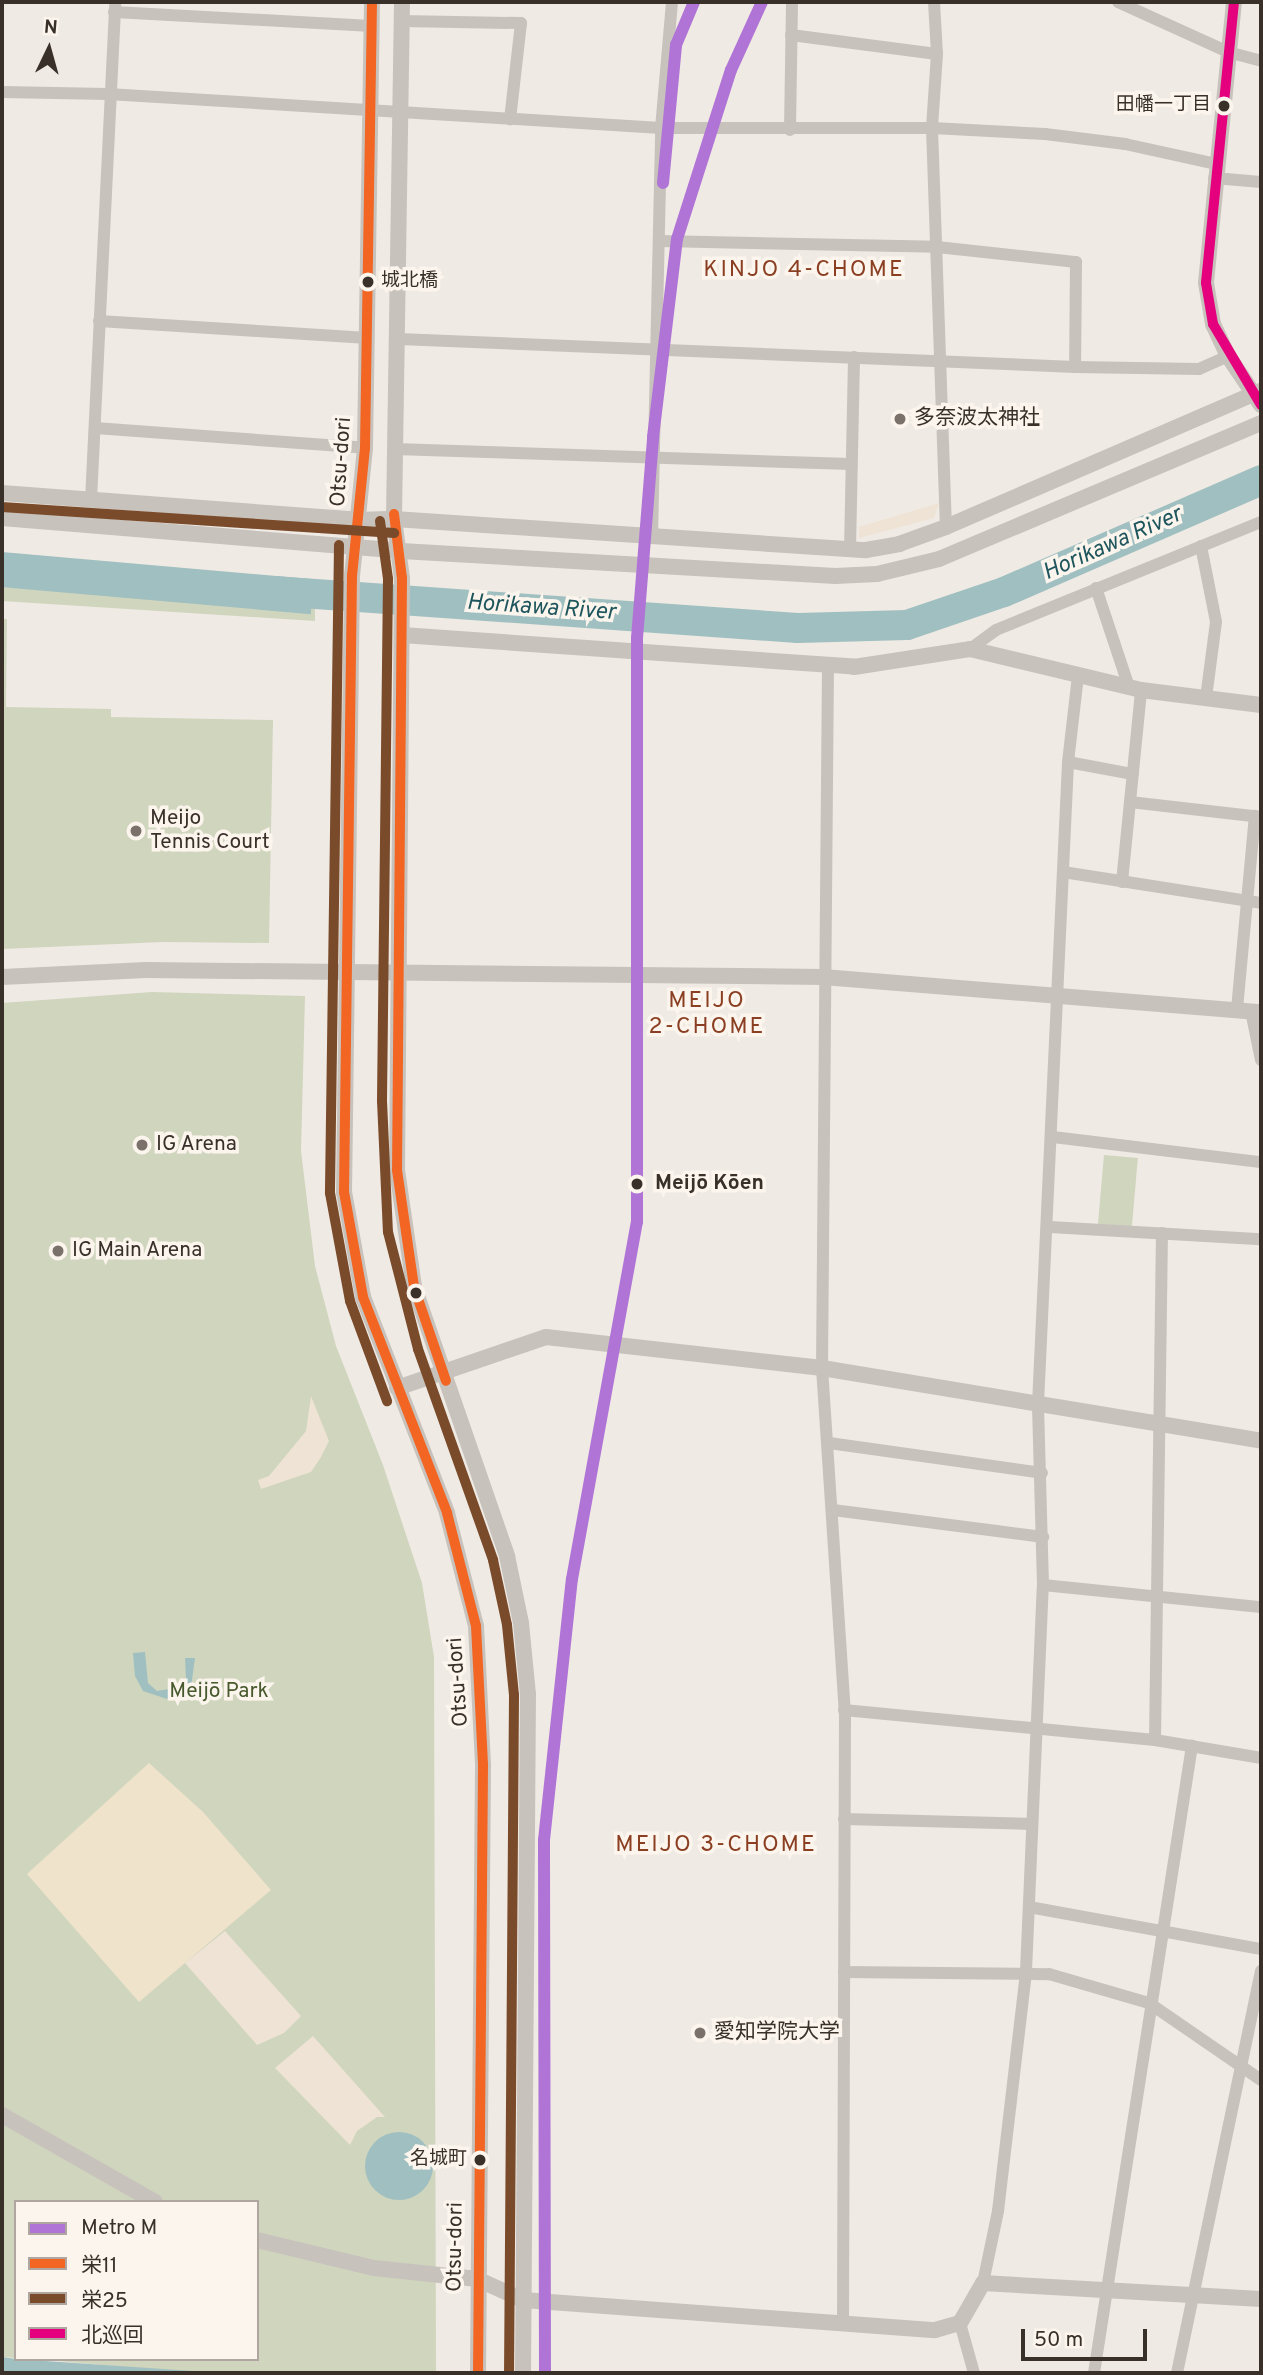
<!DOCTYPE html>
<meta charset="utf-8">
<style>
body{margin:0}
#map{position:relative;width:1263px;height:2375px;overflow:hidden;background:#f0eae4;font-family:Overpass,"Noto Sans JP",sans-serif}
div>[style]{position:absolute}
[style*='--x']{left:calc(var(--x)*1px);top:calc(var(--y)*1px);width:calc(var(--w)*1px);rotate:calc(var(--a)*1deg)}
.green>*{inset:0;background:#d0d5be;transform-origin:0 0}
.sand>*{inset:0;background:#efe3cb}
.plaza>*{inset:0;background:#eee3d4}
.water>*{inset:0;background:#a0bfc0;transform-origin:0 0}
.round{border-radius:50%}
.river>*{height:30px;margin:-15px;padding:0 15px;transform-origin:15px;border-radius:15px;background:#a0bfc0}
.minor>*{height:12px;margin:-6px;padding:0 6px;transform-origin:6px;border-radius:6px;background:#c8c2bd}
.tertiary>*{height:16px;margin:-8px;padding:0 8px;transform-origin:8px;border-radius:8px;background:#c8c2bd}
.bus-1>*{height:10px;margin:-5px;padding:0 5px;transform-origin:5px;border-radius:5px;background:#f26522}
.bus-2>*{height:10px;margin:-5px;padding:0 5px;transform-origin:5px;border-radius:5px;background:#7a4b2a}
.bus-3>*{height:10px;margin:-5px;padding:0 5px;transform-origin:5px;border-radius:5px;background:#e5007d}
.metro-1>*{height:12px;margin:-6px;padding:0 6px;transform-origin:6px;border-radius:6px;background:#b074d6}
.dots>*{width:19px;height:19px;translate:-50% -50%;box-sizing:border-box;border:4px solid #fbf5ed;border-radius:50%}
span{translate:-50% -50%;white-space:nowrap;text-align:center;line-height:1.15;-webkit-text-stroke:7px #fbf5ed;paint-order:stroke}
.bus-label{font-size:19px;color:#3a302a}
.right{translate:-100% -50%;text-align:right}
.left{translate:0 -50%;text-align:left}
.poi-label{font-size:21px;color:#3a302a}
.street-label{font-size:21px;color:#3a302a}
.stop-label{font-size:21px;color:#3a302a;font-weight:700}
.park-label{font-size:21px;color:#47592d}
.neighbourhood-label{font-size:23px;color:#8b3f22;letter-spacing:2px}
.water-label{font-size:23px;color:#1f565d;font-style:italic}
.frame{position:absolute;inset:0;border:4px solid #3a302a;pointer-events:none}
.legend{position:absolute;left:14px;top:2200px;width:245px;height:161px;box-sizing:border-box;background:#fbf5ed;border:2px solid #aea69f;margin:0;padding:9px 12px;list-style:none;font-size:21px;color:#3a302a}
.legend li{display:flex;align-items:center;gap:14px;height:35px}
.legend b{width:35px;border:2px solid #aea69f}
.north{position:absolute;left:14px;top:14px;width:70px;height:70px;-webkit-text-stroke:5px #fbf5ed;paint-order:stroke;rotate:5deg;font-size:19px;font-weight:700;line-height:28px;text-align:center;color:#3a302a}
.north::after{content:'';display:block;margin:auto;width:24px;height:32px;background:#3a302a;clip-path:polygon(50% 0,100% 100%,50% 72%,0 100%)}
.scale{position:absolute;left:1021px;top:2329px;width:126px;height:32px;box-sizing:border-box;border:4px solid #3a302a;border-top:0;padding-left:9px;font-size:21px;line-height:24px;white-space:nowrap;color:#3a302a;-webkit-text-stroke:5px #fbf5ed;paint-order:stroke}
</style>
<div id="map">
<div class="green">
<i style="clip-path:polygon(2px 587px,315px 609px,315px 621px,2px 601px)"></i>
<i style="clip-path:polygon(2px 619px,7px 619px,6px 707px,111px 709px,111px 717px,273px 720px,269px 943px,163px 942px,2px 949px)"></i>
<i style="clip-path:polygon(152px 992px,305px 996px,301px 1151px,315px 1266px,336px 1346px,383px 1465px,422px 1583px,434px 1657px,436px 2373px,193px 2373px,35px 2359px,257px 2359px,257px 2202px,16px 2202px,16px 2358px,2px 2357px,2px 1003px)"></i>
<i style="left:1104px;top:1155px;width:34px;height:71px;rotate:5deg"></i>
</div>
<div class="sand">
<i style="clip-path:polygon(149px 1763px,203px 1812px,271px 1890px,139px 2002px,27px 1874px)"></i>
</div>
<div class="plaza">
<i style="clip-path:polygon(939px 503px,934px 518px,859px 538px,859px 527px)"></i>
<i style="clip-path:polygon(311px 1396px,329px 1441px,321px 1457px,311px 1472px,261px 1489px,258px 1480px,269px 1476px,306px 1431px)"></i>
<i style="clip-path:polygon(225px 1931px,301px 2016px,284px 2033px,257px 2045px,185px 1963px)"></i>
<i style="clip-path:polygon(313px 2036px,385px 2117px,377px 2117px,357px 2131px,350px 2145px,275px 2068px)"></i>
</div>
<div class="water">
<i style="left:2px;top:552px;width:313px;height:35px;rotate:5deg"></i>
<i style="clip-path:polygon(145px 1652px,148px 1683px,157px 1691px,181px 1687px,186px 1678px,185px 1658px,195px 1658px,191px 1687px,167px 1699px,143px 1691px,135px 1676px,133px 1653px)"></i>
<i class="round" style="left:365px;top:2132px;width:68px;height:68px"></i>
<i style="clip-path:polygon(2px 2357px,16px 2359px,222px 2373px,2px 2373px)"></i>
</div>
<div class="river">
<i style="--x:273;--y:591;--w:526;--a:4.03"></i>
<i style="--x:798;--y:628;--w:109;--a:-1.6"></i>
<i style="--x:907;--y:625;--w:102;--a:-18.8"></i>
<i style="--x:1004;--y:592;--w:280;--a:-23.5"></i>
</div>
<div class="minor">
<i style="--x:934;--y:2;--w:52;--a:86.7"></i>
<i style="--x:937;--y:54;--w:74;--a:93.9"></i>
<i style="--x:932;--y:128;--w:399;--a:88"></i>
<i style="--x:1118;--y:2;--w:121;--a:24.4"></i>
<i style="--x:1228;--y:52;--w:34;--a:15"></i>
<i style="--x:114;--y:12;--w:258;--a:3.1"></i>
<i style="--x:401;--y:21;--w:120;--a:1"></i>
<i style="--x:521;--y:23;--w:97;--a:96.5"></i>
<i style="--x:791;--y:35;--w:147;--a:7.4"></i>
<i style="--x:2;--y:92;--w:106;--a:1.1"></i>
<i style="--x:108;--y:94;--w:554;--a:3.52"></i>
<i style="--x:661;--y:128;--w:271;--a:0"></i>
<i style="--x:932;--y:128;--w:113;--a:3"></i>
<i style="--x:1045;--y:134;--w:81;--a:7.1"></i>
<i style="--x:1125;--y:144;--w:93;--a:12.4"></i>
<i style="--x:790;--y:130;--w:128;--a:-89.1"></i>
<i style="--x:1214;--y:178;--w:47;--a:4.9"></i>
<i style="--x:660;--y:241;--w:277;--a:1.2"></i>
<i style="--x:937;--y:247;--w:140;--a:6.2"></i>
<i style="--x:1076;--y:262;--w:105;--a:90.5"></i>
<i style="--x:99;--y:321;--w:269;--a:3.6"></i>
<i style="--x:399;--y:339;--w:677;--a:2.37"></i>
<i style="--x:1075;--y:367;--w:124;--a:0.9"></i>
<i style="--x:1199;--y:369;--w:32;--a:-24"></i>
<i style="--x:95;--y:428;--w:271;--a:4.2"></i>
<i style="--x:395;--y:449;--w:456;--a:1.9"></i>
<i style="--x:91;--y:500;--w:499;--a:-87.2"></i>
<i style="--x:652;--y:536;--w:408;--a:-88.7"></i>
<i style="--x:661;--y:128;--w:126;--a:-85"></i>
<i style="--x:1201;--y:546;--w:77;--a:78.8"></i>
<i style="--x:1216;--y:622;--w:77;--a:97.5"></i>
<i style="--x:850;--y:550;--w:193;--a:-88.8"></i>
<i style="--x:1096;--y:588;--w:104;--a:71.6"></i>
<i style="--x:970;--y:649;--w:32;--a:-36"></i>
<i style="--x:996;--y:630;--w:286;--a:-22.2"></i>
<i style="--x:828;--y:666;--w:702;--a:90.49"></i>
<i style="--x:822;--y:1368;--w:349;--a:86.2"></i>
<i style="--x:845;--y:1716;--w:607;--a:90.19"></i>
<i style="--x:1068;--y:762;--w:66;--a:10.5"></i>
<i style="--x:1130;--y:802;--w:132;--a:6.5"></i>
<i style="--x:1063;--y:872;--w:200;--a:8.9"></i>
<i style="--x:1122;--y:882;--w:193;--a:-84.3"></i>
<i style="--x:1237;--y:1009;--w:194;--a:-84.7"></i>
<i style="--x:1251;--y:1011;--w:50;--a:78.5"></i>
<i style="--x:1053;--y:1137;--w:209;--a:6.9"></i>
<i style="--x:1050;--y:1227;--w:211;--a:3.3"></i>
<i style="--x:829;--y:1443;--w:215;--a:8"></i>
<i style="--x:833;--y:1510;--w:212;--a:7.3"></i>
<i style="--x:1043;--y:1585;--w:219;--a:5.8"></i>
<i style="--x:844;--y:1710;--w:312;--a:5.5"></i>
<i style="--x:1155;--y:1740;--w:108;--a:9.6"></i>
<i style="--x:1155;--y:1740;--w:507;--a:-89.21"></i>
<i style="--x:844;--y:1819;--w:188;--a:1.5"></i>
<i style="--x:1029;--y:1907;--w:236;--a:10.3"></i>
<i style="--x:844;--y:1972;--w:205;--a:0.6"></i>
<i style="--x:1049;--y:1974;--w:104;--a:16.2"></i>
<i style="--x:1149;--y:2003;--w:136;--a:34.5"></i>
<i style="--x:983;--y:2283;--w:74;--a:-78.2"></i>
<i style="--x:998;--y:2211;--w:242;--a:-83.3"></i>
<i style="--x:1026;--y:1971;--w:386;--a:-87.5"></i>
<i style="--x:1043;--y:1585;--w:181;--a:-91.6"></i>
<i style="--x:1038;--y:1404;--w:643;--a:-87.32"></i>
<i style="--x:1068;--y:762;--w:87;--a:-83.4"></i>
<i style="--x:960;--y:2323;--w:52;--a:74.4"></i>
<i style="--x:1094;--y:2373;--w:635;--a:-81.12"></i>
<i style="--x:1177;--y:2373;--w:411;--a:-78.2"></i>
</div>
<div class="tertiary">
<i style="--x:372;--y:2;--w:446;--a:90.9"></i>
<i style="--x:365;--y:448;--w:128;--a:95.8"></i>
<i style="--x:352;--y:575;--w:617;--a:90.74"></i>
<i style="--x:344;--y:1192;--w:107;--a:79.7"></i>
<i style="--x:363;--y:1297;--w:232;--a:68.7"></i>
<i style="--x:447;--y:1513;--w:117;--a:75.6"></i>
<i style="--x:476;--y:1626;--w:140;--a:87.1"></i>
<i style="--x:483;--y:1766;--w:607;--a:90.47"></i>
<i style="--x:402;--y:2;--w:517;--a:90.89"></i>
<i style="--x:394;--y:519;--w:60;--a:82.3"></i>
<i style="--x:402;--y:578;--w:592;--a:90.48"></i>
<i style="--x:397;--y:1170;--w:118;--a:81.7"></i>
<i style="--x:414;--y:1287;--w:285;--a:70.9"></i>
<i style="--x:507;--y:1556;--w:68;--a:78.2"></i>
<i style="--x:521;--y:1623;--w:71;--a:84.4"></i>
<i style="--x:528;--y:1694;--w:679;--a:90.42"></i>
<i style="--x:1234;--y:2;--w:282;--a:95.7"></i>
<i style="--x:1206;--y:283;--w:42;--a:80.3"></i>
<i style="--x:1213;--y:324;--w:35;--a:65"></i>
<i style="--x:1228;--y:356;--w:59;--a:56"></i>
<i style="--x:2;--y:493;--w:358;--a:4.3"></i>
<i style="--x:359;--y:520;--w:35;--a:-2"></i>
<i style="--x:394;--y:519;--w:473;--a:3.8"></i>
<i style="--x:866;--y:550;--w:34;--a:-10"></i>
<i style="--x:899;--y:544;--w:50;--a:-19.9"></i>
<i style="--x:946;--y:527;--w:343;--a:-23.4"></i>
<i style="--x:2;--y:518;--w:400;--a:4.7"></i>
<i style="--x:401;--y:551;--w:435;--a:3.3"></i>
<i style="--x:835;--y:576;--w:42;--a:-2.7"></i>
<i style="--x:877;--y:574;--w:64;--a:-13.6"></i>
<i style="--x:939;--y:559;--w:350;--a:-22.9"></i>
<i style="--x:402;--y:635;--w:453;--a:4"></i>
<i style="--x:854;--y:667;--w:117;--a:-8.8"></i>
<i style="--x:970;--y:649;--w:176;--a:13.5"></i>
<i style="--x:1141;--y:690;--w:121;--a:7.1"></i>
<i style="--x:2;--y:977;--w:144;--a:-2.8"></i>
<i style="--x:146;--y:970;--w:677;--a:0.59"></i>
<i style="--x:823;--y:977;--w:439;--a:4.6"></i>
<i style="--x:397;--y:1388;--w:157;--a:-18.9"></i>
<i style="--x:546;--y:1337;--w:278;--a:6.4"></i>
<i style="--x:822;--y:1368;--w:445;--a:9.4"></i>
<i style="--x:2;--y:2115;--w:176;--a:29.6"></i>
<i style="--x:257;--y:2240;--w:120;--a:13.5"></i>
<i style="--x:374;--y:2268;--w:104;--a:6.1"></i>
<i style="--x:477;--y:2279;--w:51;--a:24.5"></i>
<i style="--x:523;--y:2300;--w:413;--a:4.2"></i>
<i style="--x:935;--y:2330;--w:26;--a:-16"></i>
<i style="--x:960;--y:2323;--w:46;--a:-60.1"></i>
<i style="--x:983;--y:2283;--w:278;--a:3.3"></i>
</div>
<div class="bus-1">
<i style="--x:372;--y:2;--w:446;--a:90.9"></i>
<i style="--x:365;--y:448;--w:128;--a:95.8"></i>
<i style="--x:352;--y:575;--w:617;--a:90.74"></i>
<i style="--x:344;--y:1192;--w:107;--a:79.7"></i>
<i style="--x:363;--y:1297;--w:232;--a:68.7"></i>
<i style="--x:447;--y:1513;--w:117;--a:75.6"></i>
<i style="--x:476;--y:1626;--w:140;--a:87.1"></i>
<i style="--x:483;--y:1766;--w:607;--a:90.47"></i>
<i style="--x:394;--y:514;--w:64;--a:82.9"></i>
<i style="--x:402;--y:578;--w:592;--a:90.48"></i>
<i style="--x:397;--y:1170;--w:118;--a:81.7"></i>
<i style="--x:414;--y:1287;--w:99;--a:71.2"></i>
</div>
<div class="bus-2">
<i style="--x:2;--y:507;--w:393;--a:3.8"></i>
<i style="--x:380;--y:521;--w:59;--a:82.1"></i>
<i style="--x:388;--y:579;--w:522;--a:90.66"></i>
<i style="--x:382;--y:1101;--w:131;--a:87.4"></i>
<i style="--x:388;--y:1232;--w:121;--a:75.6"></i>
<i style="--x:418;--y:1349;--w:224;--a:70.4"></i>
<i style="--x:493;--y:1560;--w:66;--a:77.8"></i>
<i style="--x:507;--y:1625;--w:70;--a:84.3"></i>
<i style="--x:514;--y:1695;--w:678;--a:90.42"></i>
<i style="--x:339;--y:545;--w:648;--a:90.8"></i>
<i style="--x:330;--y:1193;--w:110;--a:79.5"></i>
<i style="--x:350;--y:1301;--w:107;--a:69.7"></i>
</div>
<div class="bus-3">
<i style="--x:1234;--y:2;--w:282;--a:95.7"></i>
<i style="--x:1206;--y:283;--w:42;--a:80.3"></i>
<i style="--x:1213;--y:324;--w:94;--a:59.3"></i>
</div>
<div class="metro-1">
<i style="--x:663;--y:183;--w:139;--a:-84.6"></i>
<i style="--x:676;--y:45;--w:47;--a:-67.3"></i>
<i style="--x:545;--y:2373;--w:533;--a:-90.11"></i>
<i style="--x:544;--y:1840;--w:262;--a:-83.9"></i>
<i style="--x:572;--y:1579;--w:363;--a:-79.7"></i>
<i style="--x:637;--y:1222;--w:584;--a:-90"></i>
<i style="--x:637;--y:638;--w:202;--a:-85.4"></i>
<i style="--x:653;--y:437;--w:199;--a:-83.1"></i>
<i style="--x:677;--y:239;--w:177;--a:-72.3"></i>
<i style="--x:731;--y:70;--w:75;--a:-65.5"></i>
</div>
<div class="dots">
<i style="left:1224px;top:106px;background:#3a302a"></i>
<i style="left:368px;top:282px;background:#3a302a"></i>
<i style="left:900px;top:419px;background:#7a716b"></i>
<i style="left:136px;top:831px;background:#7a716b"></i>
<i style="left:142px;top:1145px;background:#7a716b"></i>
<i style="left:637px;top:1184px;background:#3a302a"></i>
<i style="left:58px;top:1251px;background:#7a716b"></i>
<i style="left:416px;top:1293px;background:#3a302a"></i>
<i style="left:700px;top:2033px;background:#7a716b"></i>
<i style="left:480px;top:2160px;background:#3a302a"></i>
</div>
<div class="bus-label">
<span class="right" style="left:1211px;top:106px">田幡一丁目</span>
<span class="left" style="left:381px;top:282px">城北橋</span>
<span class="right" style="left:467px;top:2160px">名城町</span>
</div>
<div class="poi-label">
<span class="left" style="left:914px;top:419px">多奈波太神社</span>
<span class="left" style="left:150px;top:831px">Meijo<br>Tennis Court</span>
<span class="left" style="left:156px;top:1145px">IG Arena</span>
<span class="left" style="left:72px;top:1251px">IG Main Arena</span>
<span class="left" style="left:714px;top:2033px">愛知学院大学</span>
</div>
<div class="street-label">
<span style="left:342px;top:462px;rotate:-86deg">Otsu-dori</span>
<span style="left:459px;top:1682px;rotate:-94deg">Otsu-dori</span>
<span style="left:456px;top:2247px;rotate:-89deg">Otsu-dori</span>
</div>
<div class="stop-label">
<span class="left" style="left:655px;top:1184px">Meijō Kōen</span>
</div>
<div class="park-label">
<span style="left:219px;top:1692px">Meijō Park</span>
</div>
<div class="neighbourhood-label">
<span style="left:804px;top:271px">KINJO 4-CHOME</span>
<span style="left:707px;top:1015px">MEIJO<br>2-CHOME</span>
<span style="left:716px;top:1846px">MEIJO 3-CHOME</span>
</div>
<div class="water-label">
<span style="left:1113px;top:545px;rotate:-24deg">Horikawa River</span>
<span style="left:541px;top:609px;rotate:4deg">Horikawa River</span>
</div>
<div class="frame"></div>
<ul class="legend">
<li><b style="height:9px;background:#b074d6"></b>Metro M</li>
<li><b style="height:9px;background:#f26522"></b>栄11</li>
<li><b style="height:9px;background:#7a4b2a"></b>栄25</li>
<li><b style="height:9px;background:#e5007d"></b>北巡回</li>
</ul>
<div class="north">N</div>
<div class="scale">50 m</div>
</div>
